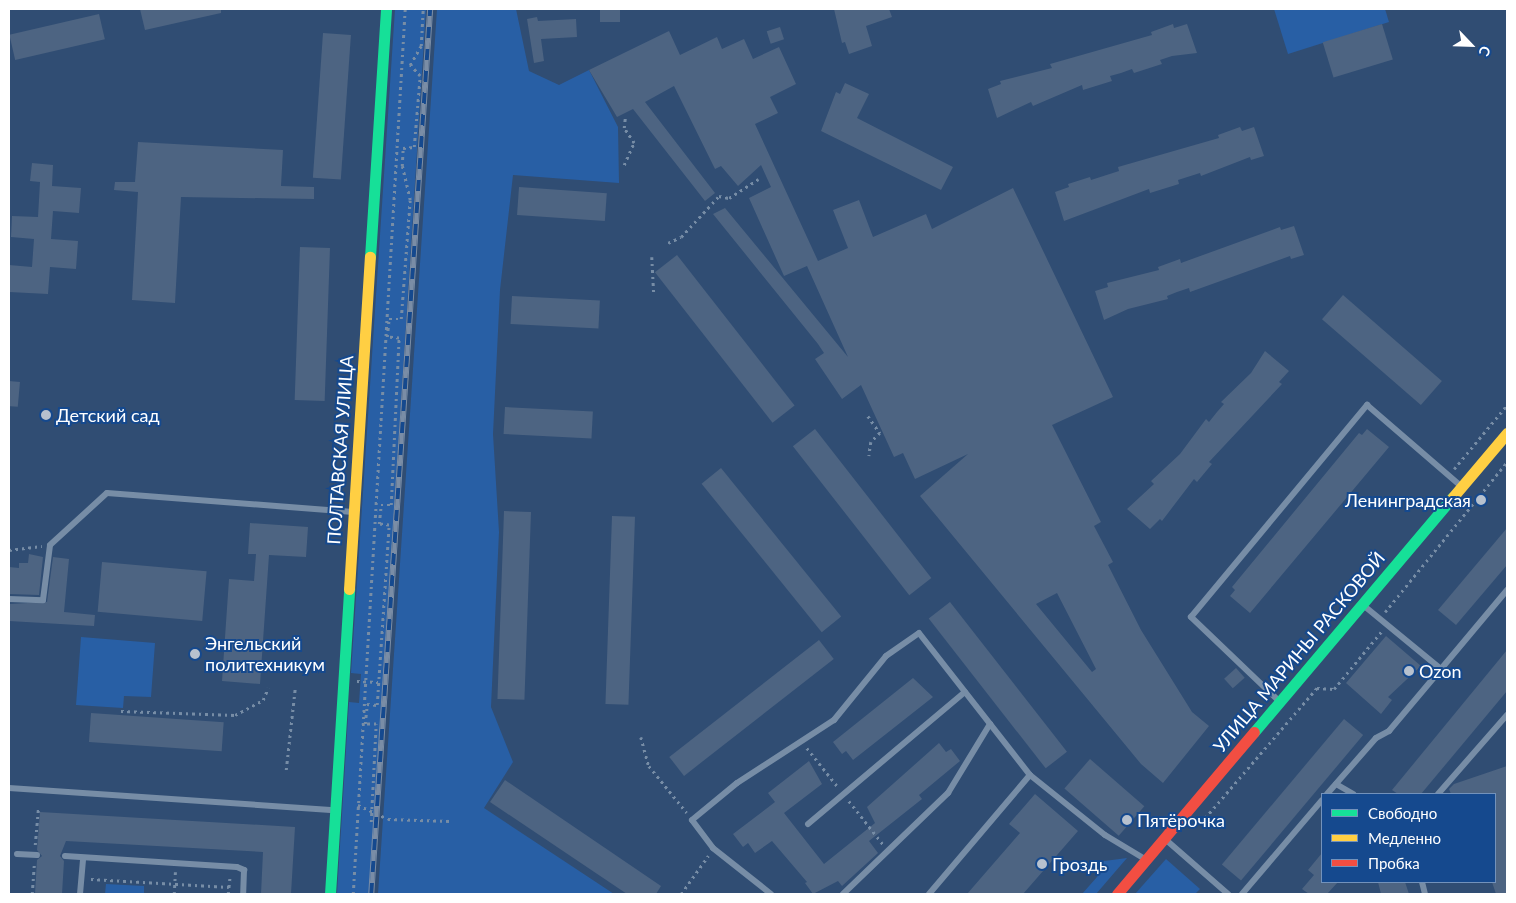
<!DOCTYPE html>
<meta charset="utf-8">
<style>
body{margin:0}
#map{position:relative;width:1516px;height:903px;overflow:hidden;background:#304d73;font-family:Lato,sans-serif}
div>[style]{position:absolute}
[style*='--x']{left:calc(var(--x)*1px);top:calc(var(--y)*1px);width:calc(var(--w)*1px);rotate:calc(var(--a)*1deg)}
.green>*{inset:0;background:#285fa5}
.building>*{inset:0;background:#4d6482;transform-origin:0 0}
.path>*{height:2.5px;margin-top:-1.25px;transform-origin:0;background:repeating-linear-gradient(90deg,#778da6 0 2.5px,transparent 0 6.5px)}
.lane>*{height:6px;margin:-3px;padding:0 3px;transform-origin:3px;border-radius:3px;background:#778da6}
.fast>*{height:11px;margin:-5.5px;padding:0 5.5px;transform-origin:5.5px;border-radius:5.5px;background:#16e098}
.slow>*{height:11px;margin:-5.5px;padding:0 5.5px;transform-origin:5.5px;border-radius:5.5px;background:#ffcf43}
.jam>*{height:11px;margin:-5.5px;padding:0 5.5px;transform-origin:5.5px;border-radius:5.5px;background:#f24e42}
.rail>*{height:5.5px;margin-top:-2.75px;transform-origin:0;background:repeating-linear-gradient(90deg,#15498e 0 11px,#7a8da6 0 22px);box-sizing:border-box;border-block:1px solid #7a8da6}
.dots>*{width:14px;height:14px;translate:-50% -50%;box-sizing:border-box;border:2px solid #15498e;border-radius:50%}
span{translate:-50% -50%;white-space:nowrap;text-align:center;line-height:1.15;-webkit-text-stroke:4px #15498e;paint-order:stroke}
.poi-label{font-size:18px;color:#fff}
.left{translate:0 -50%;text-align:left}
.right{translate:-100% -50%;text-align:right}
.street-label{font-size:18px;color:#fff}
.frame{position:absolute;inset:0;border:10px solid #fff;pointer-events:none}
.legend{position:absolute;left:1321px;top:793px;width:175px;height:90px;box-sizing:border-box;background:#15498e;border:1px solid #7392bb;margin:0;padding:6px 9px;list-style:none;font-size:15px;color:#fff}
.legend li{display:flex;align-items:center;gap:10px;height:25px}
.legend b{width:25px;border:1px solid #7392bb}
.north{position:absolute;left:1446px;top:20px;width:50px;height:50px;-webkit-text-stroke:4px #15498e;paint-order:stroke;rotate:114deg;font-size:14px;font-weight:700;line-height:20px;text-align:center;color:#fff}
.north::after{content:'';display:block;margin:auto;width:18px;height:22px;background:#fff;clip-path:polygon(50% 0,100% 100%,50% 72%,0 100%)}
</style>
<div id="map">
<div class="green">
<i style="clip-path:polygon(395px 9px,426px 9px,370px 894px,337px 894px,349px 702px,359px 703px,361px 674px,351px 673px)"></i>
<i style="clip-path:polygon(437px 9px,516px 9px,529px 71px,559px 85px,589px 70px,618px 127px,619px 183px,513px 175px,500px 290px,493px 434px,499px 532px,491px 707px,513px 762px,484px 808px,614px 894px,378px 894px)"></i>
<i style="clip-path:polygon(1274px 9px,1385px 9px,1389px 22px,1288px 54px)"></i>
<i style="clip-path:polygon(81px 637px,155px 643px,151px 697px,124px 696px,123px 708px,76px 705px)"></i>
<i style="clip-path:polygon(1127px 858px,1096px 894px,1082px 894px,1104px 869px,1097px 862px)"></i>
<i style="clip-path:polygon(1166px 859px,1200px 889px,1195px 894px,1135px 894px)"></i>
<i style="clip-path:polygon(106px 884px,144px 886px,144px 894px,105px 894px)"></i>
</div>
<div class="building">
<i style="clip-path:polygon(140px 9px,221px 9px,221px 13px,145px 30px)"></i>
<i style="left:600px;top:9px;width:20px;height:13px"></i>
<i style="clip-path:polygon(834px 9px,889px 9px,892px 17px,866px 26px,872px 46px,849px 54px,845px 42px,842px 43px)"></i>
<i style="left:99px;top:14px;width:26px;height:92px;rotate:77deg"></i>
<i style="clip-path:polygon(537px 17px,538px 21px,576px 19px,577px 37px,541px 39px,544px 61px,534px 63px,527px 19px)"></i>
<i style="clip-path:polygon(1173px 24px,1174px 28px,1187px 24px,1197px 53px,1172px 56px,1160px 60px,1162px 64px,1134px 73px,1132px 69px,1121px 73px,1110px 76px,1112px 81px,1083px 90px,1082px 85px,1033px 106px,1031px 102px,997px 118px,988px 89px,1001px 84px,1000px 81px,1052px 68px,1050px 64px,1152px 35px,1151px 32px)"></i>
<i style="left:1382px;top:24px;width:37px;height:62px;rotate:73deg"></i>
<i style="left:780px;top:27px;width:13px;height:14px;rotate:72deg"></i>
<i style="clip-path:polygon(evenodd,669px 31px,680px 55px,717px 37px,722px 49px,744px 39px,753px 59px,779px 47px,796px 84px,770px 97px,778px 113px,755px 124px,818px 261px,848px 248px,833px 210px,859px 200px,873px 237px,926px 214px,932px 229px,1013px 188px,1113px 397px,1052px 425px,1101px 522px,1094px 526px,1113px 562px,1108px 565px,1141px 630px,1192px 712px,1209px 726px,1163px 783px,1141px 764px,920px 496px,968px 454px,915px 479px,903px 453px,894px 457px,861px 385px,842px 399px,815px 359px,824px 353px,818px 344px,713px 214px,725px 208px,848px 357px,807px 266px,784px 276px,749px 198px,771px 187px,761px 165px,738px 186px,721px 166px,715px 169px,674px 86px,645px 102px,715px 193px,705px 201px,633px 109px,617px 117px,589px 70px,669px 31px,1057px 593px,1096px 669px,1092px 672px,1036px 604px,1057px 593px)"></i>
<i style="left:323px;top:33px;width:28px;height:145px;rotate:4deg"></i>
<i style="clip-path:polygon(845px 83px,869px 94px,857px 118px,953px 167px,941px 190px,821px 131px,836px 92px,840px 94px)"></i>
<i style="clip-path:polygon(1240px 127px,1242px 131px,1254px 127px,1264px 156px,1251px 160px,1250px 157px,1201px 176px,1200px 173px,1178px 180px,1179px 184px,1150px 193px,1149px 189px,1064px 221px,1055px 192px,1069px 187px,1068px 184px,1090px 177px,1091px 180px,1119px 171px,1118px 167px,1219px 138px,1218px 135px)"></i>
<i style="clip-path:polygon(138px 142px,283px 150px,281px 186px,314px 187px,314px 199px,181px 197px,175px 303px,132px 300px,138px 192px,114px 190px,115px 182px,135px 182px)"></i>
<i style="clip-path:polygon(32px 163px,53px 165px,52px 186px,81px 188px,79px 213px,53px 211px,51px 239px,78px 241px,76px 269px,50px 267px,48px 294px,9px 292px,9px 265px,32px 267px,34px 239px,11px 237px,12px 216px,38px 217px,40px 182px,30px 181px)"></i>
<i style="left:519px;top:187px;width:88px;height:28px;rotate:4deg"></i>
<i style="clip-path:polygon(1294px 226px,1304px 255px,1291px 259px,1290px 256px,1190px 292px,1189px 288px,1177px 292px,1167px 296px,1168px 299px,1128px 309px,1104px 320px,1095px 291px,1108px 287px,1107px 283px,1159px 270px,1158px 267px,1180px 259px,1181px 263px,1280px 227px,1281px 230px)"></i>
<i style="left:300px;top:247px;width:30px;height:153px;rotate:2deg"></i>
<i style="left:677px;top:255px;width:191px;height:28px;rotate:52deg"></i>
<i style="left:1343px;top:295px;width:131px;height:32px;rotate:41deg"></i>
<i style="left:512px;top:296px;width:88px;height:28px;rotate:3deg"></i>
<i style="clip-path:polygon(1265px 351px,1289px 371px,1279px 382px,1282px 384px,1209px 462px,1212px 464px,1197px 482px,1194px 479px,1162px 521px,1160px 519px,1150px 529px,1127px 509px,1154px 484px,1151px 481px,1180px 454px,1206px 419px,1209px 422px,1217px 412px,1224px 404px,1221px 402px,1251px 373px)"></i>
<i style="left:9px;top:381px;width:11px;height:25px;rotate:5deg"></i>
<i style="left:505px;top:407px;width:88px;height:27px;rotate:3deg"></i>
<i style="left:815px;top:429px;width:189px;height:28px;rotate:52deg"></i>
<i style="clip-path:polygon(1367px 429px,1389px 447px,1250px 613px,1230px 596px,1235px 590px,1232px 587px,1359px 433px,1362px 435px)"></i>
<i style="left:721px;top:468px;width:191px;height:25px;rotate:51deg"></i>
<i style="left:504px;top:511px;width:27px;height:188px;rotate:2deg"></i>
<i style="left:612px;top:516px;width:23px;height:188px;rotate:2deg"></i>
<i style="clip-path:polygon(250px 523px,308px 527px,306px 557px,269px 555px,260px 684px,222px 681px,229px 579px,254px 581px,256px 554px,248px 554px)"></i>
<i style="clip-path:polygon(1507px 528px,1507px 565px,1456px 625px,1438px 610px)"></i>
<i style="clip-path:polygon(29px 554px,43px 557px,39px 595px,9px 594px,9px 567px,19px 568px,19px 563px,28px 563px)"></i>
<i style="clip-path:polygon(53px 557px,69px 559px,64px 612px,95px 615px,94px 626px,9px 621px,9px 604px,47px 602px)"></i>
<i style="left:102px;top:562px;width:105px;height:50px;rotate:5deg"></i>
<i style="left:950px;top:602px;width:190px;height:27px;rotate:52deg"></i>
<i style="clip-path:polygon(1386px 636px,1421px 666px,1388px 697px,1392px 700px,1381px 714px,1346px 683px)"></i>
<i style="left:819px;top:640px;width:24px;height:190px;rotate:52deg"></i>
<i style="clip-path:polygon(1507px 650px,1507px 691px,1421px 794px,1398px 794px,1392px 790px)"></i>
<i style="left:1236px;top:668px;width:13px;height:16px;rotate:48deg"></i>
<i style="clip-path:polygon(913px 678px,933px 697px,853px 760px,846px 751px,842px 754px,833px 742px)"></i>
<i style="left:91px;top:713px;width:133px;height:29px;rotate:4deg"></i>
<i style="left:1344px;top:719px;width:25px;height:190px;rotate:40deg"></i>
<i style="clip-path:polygon(939px 743px,946px 752px,951px 749px,960px 761px,919px 795px,922px 799px,869px 841px,878px 853px,842px 886px,838px 881px,813px 894px,805px 883px,807px 882px,772px 841px,755px 853px,748px 843px,743px 847px,733px 834px,775px 802px,768px 793px,809px 761px,822px 784px,784px 813px,824px 864px,875px 823px,867px 807px)"></i>
<i style="left:1090px;top:759px;width:72px;height:39px;rotate:41deg"></i>
<i style="clip-path:polygon(1507px 766px,1507px 894px,1496px 894px,1492px 882px,1495px 794px,1451px 794px,1449px 789px,1454px 784px)"></i>
<i style="clip-path:polygon(505px 780px,661px 886px,656px 894px,627px 894px,490px 802px)"></i>
<i style="clip-path:polygon(1035px 794px,1078px 831px,1023px 894px,967px 894px,1020px 833px,1009px 824px)"></i>
<i style="clip-path:polygon(40px 812px,295px 827px,291px 894px,261px 894px,263px 852px,66px 841px,60px 856px,64px 861px,62px 894px,35px 894px,37px 860px,42px 856px,37px 850px)"></i>
<i style="clip-path:polygon(1322px 853px,1322px 882px,1338px 882px,1327px 894px,1309px 894px,1302px 889px,1314px 875px,1308px 870px)"></i>
<i style="clip-path:polygon(1378px 882px,1405px 882px,1409px 894px,1381px 894px)"></i>
</div>
<div class="path">
<i style="--x:624;--y:165;--w:24;--a:-66"></i>
<i style="--x:634;--y:143;--w:18;--a:-124"></i>
<i style="--x:624;--y:128;--w:10;--a:-84"></i>
<i style="--x:668;--y:243;--w:14;--a:-25"></i>
<i style="--x:681;--y:237;--w:56;--a:-47.2"></i>
<i style="--x:719;--y:196;--w:10;--a:11"></i>
<i style="--x:729;--y:198;--w:35;--a:-33"></i>
<i style="--x:652;--y:257;--w:36;--a:87"></i>
<i style="--x:868;--y:416;--w:21;--a:55"></i>
<i style="--x:880;--y:433;--w:13;--a:135"></i>
<i style="--x:871;--y:442;--w:14;--a:98"></i>
<i style="--x:1454;--y:469;--w:83;--a:-50.4"></i>
<i style="--x:9;--y:550;--w:33;--a:-7"></i>
<i style="--x:1385;--y:612;--w:193;--a:-50.9"></i>
<i style="--x:357;--y:681;--w:21;--a:3"></i>
<i style="--x:121;--y:711;--w:114;--a:2"></i>
<i style="--x:235;--y:715;--w:32;--a:-28"></i>
<i style="--x:263;--y:700;--w:13;--a:-67"></i>
<i style="--x:641;--y:737;--w:30;--a:75"></i>
<i style="--x:649;--y:766;--w:60;--a:51"></i>
<i style="--x:807;--y:748;--w:50;--a:51.5"></i>
<i style="--x:286;--y:770;--w:81;--a:-83.7"></i>
<i style="--x:849;--y:801;--w:55;--a:51.7"></i>
<i style="--x:358;--y:805;--w:33;--a:25"></i>
<i style="--x:388;--y:819;--w:62;--a:1.8"></i>
<i style="--x:1205;--y:818;--w:172;--a:-49.3"></i>
<i style="--x:1317;--y:688;--w:17;--a:3"></i>
<i style="--x:1334;--y:689;--w:74;--a:-50.5"></i>
<i style="--x:371;--y:822;--w:98;--a:-87.1"></i>
<i style="--x:376;--y:724;--w:11;--a:180"></i>
<i style="--x:365;--y:724;--w:20;--a:-84"></i>
<i style="--x:367;--y:704;--w:10;--a:6"></i>
<i style="--x:377;--y:705;--w:180;--a:-86.2"></i>
<i style="--x:389;--y:525;--w:10;--a:-174"></i>
<i style="--x:379;--y:524;--w:19;--a:-84"></i>
<i style="--x:381;--y:505;--w:10;--a:0"></i>
<i style="--x:391;--y:505;--w:167;--a:-87.3"></i>
<i style="--x:399;--y:338;--w:12;--a:-175"></i>
<i style="--x:387;--y:337;--w:18;--a:-84"></i>
<i style="--x:389;--y:319;--w:12;--a:0"></i>
<i style="--x:401;--y:319;--w:119;--a:-85.7"></i>
<i style="--x:410;--y:200;--w:35;--a:-103"></i>
<i style="--x:402;--y:166;--w:18;--a:-87"></i>
<i style="--x:403;--y:148;--w:11;--a:-5"></i>
<i style="--x:414;--y:147;--w:71;--a:-85.2"></i>
<i style="--x:420;--y:76;--w:15;--a:-132"></i>
<i style="--x:410;--y:65;--w:22;--a:-60"></i>
<i style="--x:421;--y:46;--w:37;--a:-87"></i>
<i style="--x:35;--y:845;--w:38;--a:-85"></i>
<i style="--x:91;--y:879;--w:138;--a:3.3"></i>
<i style="--x:32;--y:894;--w:31;--a:-86"></i>
<i style="--x:174;--y:894;--w:22;--a:-87"></i>
<i style="--x:228;--y:894;--w:19;--a:-84"></i>
<i style="--x:353;--y:894;--w:887;--a:-86.64"></i>
<i style="--x:681;--y:894;--w:47;--a:-54.6"></i>
</div>
<div class="lane">
<i style="--x:9;--y:599;--w:34;--a:2"></i>
<i style="--x:43;--y:600;--w:55;--a:-82.7"></i>
<i style="--x:50;--y:545;--w:77;--a:-42.4"></i>
<i style="--x:107;--y:493;--w:247;--a:4.4"></i>
<i style="--x:1363;--y:605;--w:101;--a:39.4"></i>
<i style="--x:1441;--y:669;--w:103;--a:-50.1"></i>
<i style="--x:1279;--y:701;--w:122;--a:-136.3"></i>
<i style="--x:1191;--y:617;--w:276;--a:-50.3"></i>
<i style="--x:1367;--y:405;--w:124;--a:40.8"></i>
<i style="--x:1336;--y:784;--w:20;--a:30"></i>
<i style="--x:9;--y:788;--w:326;--a:3.9"></i>
<i style="--x:1327;--y:794;--w:74;--a:-48.8"></i>
<i style="--x:1376;--y:738;--w:15;--a:-28"></i>
<i style="--x:1389;--y:731;--w:81;--a:-50"></i>
<i style="--x:1438;--y:794;--w:105;--a:-48.9"></i>
<i style="--x:808;--y:824;--w:205;--a:-40.1"></i>
<i style="--x:1165;--y:839;--w:84;--a:41.1"></i>
<i style="--x:17;--y:854;--w:20;--a:3"></i>
<i style="--x:65;--y:856;--w:172;--a:3.7"></i>
<i style="--x:237;--y:867;--w:8;--a:23"></i>
<i style="--x:244;--y:870;--w:24;--a:92"></i>
<i style="--x:1422;--y:882;--w:12;--a:76"></i>
<i style="--x:80;--y:894;--w:36;--a:-85"></i>
<i style="--x:771;--y:894;--w:74;--a:-141.6"></i>
<i style="--x:713;--y:848;--w:35;--a:-127"></i>
<i style="--x:692;--y:820;--w:58;--a:-39.4"></i>
<i style="--x:737;--y:783;--w:116;--a:-33"></i>
<i style="--x:834;--y:720;--w:82;--a:-50.9"></i>
<i style="--x:886;--y:656;--w:40;--a:-34.9"></i>
<i style="--x:919;--y:633;--w:180;--a:52"></i>
<i style="--x:1030;--y:775;--w:96;--a:38.7"></i>
<i style="--x:1105;--y:835;--w:47;--a:31"></i>
<i style="--x:843;--y:894;--w:146;--a:-43.9"></i>
<i style="--x:948;--y:793;--w:81;--a:-58.7"></i>
<i style="--x:929;--y:894;--w:156;--a:-49.7"></i>
<i style="--x:1242;--y:894;--w:123;--a:-49.6"></i>
</div>
<div class="fast">
<i style="--x:370;--y:257;--w:249;--a:-86.3"></i>
<i style="--x:1254;--y:732;--w:307;--a:-49.8"></i>
<i style="--x:330;--y:894;--w:306;--a:-86.4"></i>
</div>
<div class="slow">
<i style="--x:1452;--y:498;--w:85;--a:-49.8"></i>
<i style="--x:349;--y:589;--w:333;--a:-86.4"></i>
</div>
<div class="jam">
<i style="--x:1117;--y:894;--w:212;--a:-49.8"></i>
</div>
<div class="rail">
<i style="--x:371;--y:894;--w:887;--a:-86.19"></i>
</div>
<div class="dots">
<i style="left:46px;top:415px;background:#b7c1ce"></i>
<i style="left:1481px;top:500px;background:#b7c1ce"></i>
<i style="left:195px;top:654px;background:#b7c1ce"></i>
<i style="left:1409px;top:671px;background:#b7c1ce"></i>
<i style="left:1127px;top:820px;background:#b7c1ce"></i>
<i style="left:1042px;top:864px;background:#b7c1ce"></i>
</div>
<div class="poi-label">
<span class="left" style="left:56px;top:415px">Детский сад</span>
<span class="right" style="left:1471px;top:500px">Ленинградская</span>
<span class="left" style="left:205px;top:654px">Энгельский<br>политехникум</span>
<span class="left" style="left:1419px;top:671px">Ozon</span>
<span class="left" style="left:1137px;top:820px">Пятёрочка</span>
<span class="left" style="left:1052px;top:864px">Гроздь</span>
</div>
<div class="street-label">
<span style="left:340px;top:450px;rotate:-86deg">ПОЛТАВСКАЯ УЛИЦА</span>
<span style="left:1299px;top:652px;rotate:-50deg">УЛИЦА МАРИНЫ РАСКОВОЙ</span>
</div>
<div class="frame"></div>
<ul class="legend">
<li><b style="height:6px;background:#16e098"></b>Свободно</li>
<li><b style="height:6px;background:#ffcf43"></b>Медленно</li>
<li><b style="height:6px;background:#f24e42"></b>Пробка</li>
</ul>
<div class="north">С</div>
</div>
